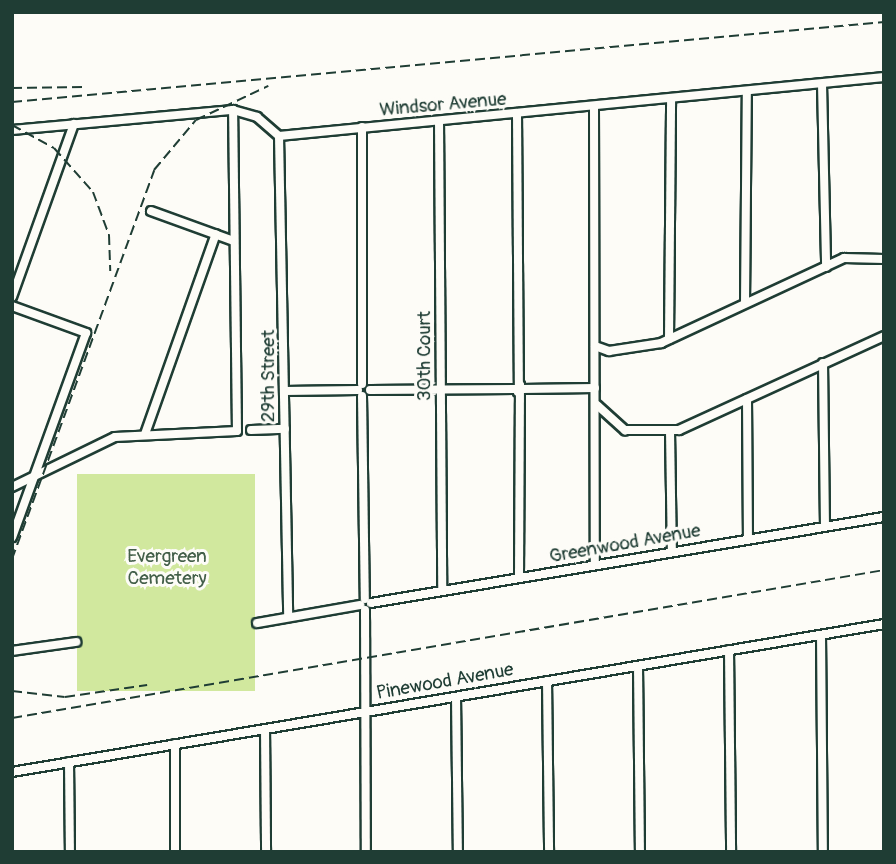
<!DOCTYPE html>
<style>
body{margin:0}
#map{position:relative;width:896px;height:864px;overflow:hidden;background:#fdfcf7;font-family:Pangolin,sans-serif}
div>[style]{position:absolute}
[style*='--x']{left:calc(var(--x)*1px);top:calc(var(--y)*1px);width:calc(var(--w)*1px);rotate:calc(var(--a)*1deg)}
.green>*{inset:0;background:#d1e89e;transform-origin:0 0}
.roads{filter:drop-shadow(2px 0 #1f3d34) drop-shadow(-2px 0 #1f3d34) drop-shadow(0 2px #1f3d34) drop-shadow(0 -2px #1f3d34)}
.minor>*{height:8px;margin:-4px;padding:0 4px;transform-origin:4px;border-radius:4px;background:#fdfcf7}
.rail>*{height:2px;margin-top:-1px;transform-origin:0;background:repeating-linear-gradient(90deg,#1f3d34 0 10px,transparent 0 15px)}
span{translate:-50% -50%;white-space:nowrap;text-align:center;line-height:1.15;-webkit-text-stroke:6px #fdfcf7;paint-order:stroke}
.street-label{font-size:19px;color:#1f3d34}
.park-label{font-size:19px;color:#435f49}
.frame{position:absolute;inset:0;border:14px solid #1f3d34;pointer-events:none}
</style>
<div id="map">
<div class="green">
<i style="left:77px;top:474px;width:178px;height:217px"></i>
</div>
<div class="roads">
<div class="minor">
<i style="--x:822;--y:84;--w:183;--a:88.7"></i>
<i style="--x:594;--y:107;--w:458;--a:89.9"></i>
<i style="--x:517;--y:114;--w:271;--a:89.6"></i>
<i style="--x:439;--y:121;--w:470;--a:89.6"></i>
<i style="--x:362;--y:127;--w:257;--a:90"></i>
<i style="--x:12;--y:130;--w:222;--a:-5.2"></i>
<i style="--x:233;--y:110;--w:25;--a:16"></i>
<i style="--x:257;--y:117;--w:29;--a:41"></i>
<i style="--x:279;--y:136;--w:608;--a:-5.57"></i>
<i style="--x:279;--y:136;--w:481;--a:88.9"></i>
<i style="--x:151;--y:211;--w:88;--a:19.9"></i>
<i style="--x:12;--y:297;--w:184;--a:-70.3"></i>
<i style="--x:745;--y:303;--w:211;--a:-89.5"></i>
<i style="--x:12;--y:306;--w:79;--a:20"></i>
<i style="--x:86;--y:333;--w:217;--a:109.9"></i>
<i style="--x:669;--y:339;--w:240;--a:-89.5"></i>
<i style="--x:595;--y:346;--w:15;--a:20"></i>
<i style="--x:609;--y:351;--w:53;--a:-8.7"></i>
<i style="--x:661;--y:343;--w:202;--a:-24.9"></i>
<i style="--x:844;--y:258;--w:40;--a:1.4"></i>
<i style="--x:823;--y:363;--w:163;--a:89.3"></i>
<i style="--x:522;--y:389;--w:73;--a:-0.8"></i>
<i style="--x:370;--y:390;--w:145;--a:-0.4"></i>
<i style="--x:285;--y:391;--w:73;--a:-0.8"></i>
<i style="--x:518;--y:392;--w:7;--a:-74"></i>
<i style="--x:520;--y:385;--w:193;--a:90.3"></i>
<i style="--x:362;--y:396;--w:203;--a:89.2"></i>
<i style="--x:747;--y:399;--w:140;--a:89.6"></i>
<i style="--x:597;--y:405;--w:38;--a:42"></i>
<i style="--x:625;--y:430;--w:54;--a:0"></i>
<i style="--x:679;--y:430;--w:226;--a:-24.6"></i>
<i style="--x:251;--y:430;--w:34;--a:-2"></i>
<i style="--x:670;--y:431;--w:121;--a:89.1"></i>
<i style="--x:145;--y:434;--w:212;--a:-70.5"></i>
<i style="--x:12;--y:487;--w:114;--a:-25.9"></i>
<i style="--x:115;--y:437;--w:122;--a:-2.8"></i>
<i style="--x:237;--y:431;--w:321;--a:-90.7"></i>
<i style="--x:371;--y:603;--w:520;--a:-9.52"></i>
<i style="--x:365;--y:610;--w:242;--a:89.8"></i>
<i style="--x:257;--y:623;--w:105;--a:-9.9"></i>
<i style="--x:821;--y:635;--w:217;--a:89.5"></i>
<i style="--x:729;--y:650;--w:202;--a:89.4"></i>
<i style="--x:12;--y:651;--w:65;--a:-8"></i>
<i style="--x:638;--y:666;--w:186;--a:89.4"></i>
<i style="--x:547;--y:681;--w:171;--a:89.3"></i>
<i style="--x:456;--y:697;--w:155;--a:89.3"></i>
<i style="--x:265;--y:729;--w:123;--a:89.5"></i>
<i style="--x:175;--y:744;--w:108;--a:90"></i>
<i style="--x:69;--y:762;--w:90;--a:89.4"></i>
<i style="--x:12;--y:772;--w:884;--a:-9.63"></i>
</div>
</div>
<div class="rail">
<i style="--x:12;--y:88;--w:72;--a:-0.8"></i>
<i style="--x:12;--y:102;--w:876;--a:-5.24"></i>
<i style="--x:12;--y:125;--w:48;--a:28.7"></i>
<i style="--x:54;--y:148;--w:59;--a:48.4"></i>
<i style="--x:93;--y:192;--w:46;--a:69.6"></i>
<i style="--x:109;--y:235;--w:36;--a:88"></i>
<i style="--x:12;--y:559;--w:414;--a:-69.9"></i>
<i style="--x:154;--y:170;--w:65;--a:-50"></i>
<i style="--x:196;--y:120;--w:80;--a:-25.3"></i>
<i style="--x:12;--y:691;--w:53;--a:6.5"></i>
<i style="--x:65;--y:697;--w:83;--a:-8.3"></i>
<i style="--x:12;--y:718;--w:884;--a:-9.63"></i>
</div>
<div class="street-label">
<span style="left:443px;top:105px;rotate:-5deg">Windsor Avenue</span>
<span style="left:425px;top:356px;rotate:-90deg">30th Court</span>
<span style="left:269px;top:376px;rotate:-90deg">29th Street</span>
<span style="left:625px;top:544px;rotate:-10deg">Greenwood Avenue</span>
<span style="left:445px;top:682px;rotate:-10deg">Pinewood Avenue</span>
</div>
<div class="park-label">
<span style="left:167px;top:568px">Evergreen<br>Cemetery</span>
</div>
<div class="frame"></div>
</div>
